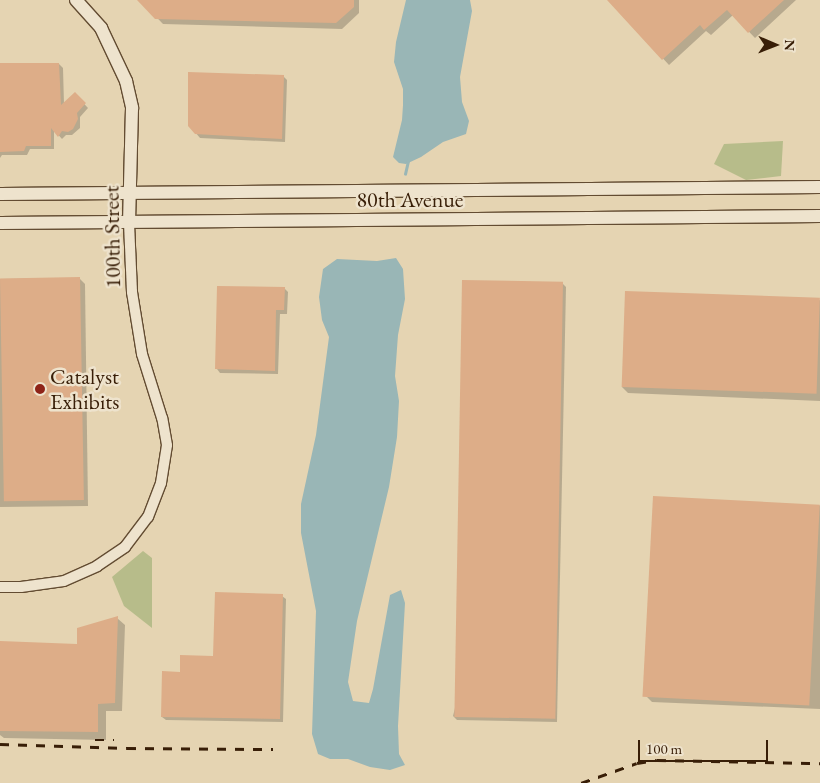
<!DOCTYPE html>
<style>
body{margin:0}
#map{position:relative;width:820px;height:783px;overflow:hidden;background:#e5d4b2;font-family:"EB Garamond",serif}
div>[style]{position:absolute}
[style*='--x']{left:calc(var(--x)*1px);top:calc(var(--y)*1px);width:calc(var(--w)*1px);rotate:calc(var(--a)*1deg)}
.green>*{inset:0;background:#b7bc8a}
.water>*{inset:0;background:#99b6b6}
.shadow>*{inset:0;background:#0003}
.stream>*{height:2.5px;margin:-1.25px;padding:0 1.25px;transform-origin:1.25px;border-radius:1.25px;background:#99b6b6}
.building>*{inset:0;background:#ddad88;transform-origin:0 0}
.roads{filter:drop-shadow(1px 0 #634c32) drop-shadow(-1px 0 #634c32) drop-shadow(0 1px #634c32) drop-shadow(0 -1px #634c32)}
.minor>*{height:10px;margin:-5px;padding:0 5px;transform-origin:5px;border-radius:5px;background:#eee3cd}
.tertiary>*{height:12px;margin:-6px;padding:0 6px;transform-origin:6px;border-radius:6px;background:#eee3cd}
.rail>*{height:2.5px;margin-top:-1.25px;transform-origin:0;background:repeating-linear-gradient(90deg,#381e07 0 9px,transparent 0 18px)}
.dots>*{width:14px;height:14px;translate:-50% -50%;box-sizing:border-box;border:2px solid #eee3cd;border-radius:50%}
span{translate:-50% -50%;white-space:nowrap;text-align:center;line-height:1.15;-webkit-text-stroke:5px #eee3cd;paint-order:stroke}
.street-label{font-size:22px;color:#381e07}
.poi-label{font-size:22px;color:#381e07}
.left{translate:0 -50%;text-align:left}
.north{position:absolute;left:750px;top:20px;width:50px;height:50px;-webkit-text-stroke:4px #eee3cd;paint-order:stroke;rotate:91deg;font-size:14px;font-weight:700;line-height:20px;text-align:center;color:#381e07}
.north::after{content:'';display:block;margin:auto;width:18px;height:22px;background:#381e07;clip-path:polygon(50% 0,100% 100%,50% 72%,0 100%)}
.scale{position:absolute;left:638px;top:740px;width:130px;height:22px;box-sizing:border-box;border:2px solid #381e07;border-top:0;padding-left:6px;font-size:15px;line-height:18px;white-space:nowrap;color:#381e07;-webkit-text-stroke:4px #eee3cd;paint-order:stroke}
</style>
<div id="map">
<div class="green">
<i style="clip-path:polygon(783px 141px,781px 176px,746px 180px,714px 164px,724px 144px)"></i>
<i style="clip-path:polygon(143px 551px,152px 558px,152px 628px,124px 606px,112px 577px)"></i>
</div>
<div class="water">
<i style="clip-path:polygon(406px 0,470px 0,472px 11px,460px 77px,462px 102px,469px 121px,466px 134px,443px 142px,421px 157px,406px 164px,399px 163px,393px 157px,402px 120px,403px 105px,403px 89px,394px 62px,396px 42px)"></i>
<i style="clip-path:polygon(396px 258px,403px 269px,405px 299px,398px 335px,395px 376px,399px 401px,397px 437px,389px 487px,357px 621px,348px 682px,353px 701px,369px 703px,373px 689px,390px 595px,401px 590px,405px 603px,398px 726px,399px 754px,405px 765px,390px 770px,370px 767px,348px 759px,330px 759px,318px 754px,312px 734px,316px 611px,301px 533px,301px 504px,316px 435px,329px 337px,322px 320px,319px 297px,323px 269px,337px 259px,377px 261px)"></i>
</div>
<div class="shadow">
<i style="clip-path:polygon(140px 0,359px 0,359px 13px,342px 29px,163px 24px)"></i>
<i style="clip-path:polygon(609px 0,796px 0,755px 38px,733px 15px,711px 35px,706px 31px,669px 65px)"></i>
<i style="clip-path:polygon(0 64px,59px 64px,63px 68px,64px 104px,75px 94px,88px 108px,80px 117px,80px 128px,72px 135px,66px 135px,62px 139px,54px 130px,54px 149px,30px 149px,27px 155px,2px 155px,0 158px)"></i>
<i style="clip-path:polygon(283px 76px,287px 80px,285px 142px,200px 138px,190px 126px)"></i>
<i style="clip-path:polygon(79px 278px,85px 284px,88px 506px,0 507px,0 279px)"></i>
<i style="clip-path:polygon(562px 283px,566px 287px,557px 722px,457px 720px,453px 716px)"></i>
<i style="clip-path:polygon(284px 288px,288px 292px,287px 314px,280px 314px,278px 374px,220px 373px,217px 369px)"></i>
<i style="clip-path:polygon(820px 300px,820px 401px,628px 393px,622px 387px)"></i>
<i style="clip-path:polygon(820px 505px,820px 709px,652px 702px,646px 696px)"></i>
<i style="clip-path:polygon(282px 596px,286px 599px,283px 722px,166px 720px,162px 717px,181px 673px,214px 658px)"></i>
<i style="clip-path:polygon(117px 618px,125px 625px,122px 711px,106px 711px,106px 740px,4px 738px,0 735px,0 642px,78px 645px)"></i>
</div>
<div class="stream">
<i style="--x:405;--y:174;--w:13;--a:-77"></i>
</div>
<div class="building">
<i style="clip-path:polygon(137px 0,354px 0,354px 7px,336px 23px,155px 19px)"></i>
<i style="clip-path:polygon(607px 0,784px 0,748px 33px,727px 10px,704px 30px,700px 25px,662px 60px)"></i>
<i style="clip-path:polygon(0 63px,59px 63px,61px 105px,75px 92px,86px 103px,77px 113px,78px 119px,73px 129px,68px 132px,62px 131px,58px 137px,51px 128px,51px 146px,26px 146px,24px 151px,0 152px)"></i>
<i style="clip-path:polygon(188px 72px,284px 75px,282px 139px,195px 134px,188px 126px)"></i>
<i style="left:80px;top:277px;width:223px;height:80px;rotate:89deg"></i>
<i style="left:462px;top:280px;width:101px;height:437px;rotate:1deg"></i>
<i style="clip-path:polygon(217px 286px,285px 287px,284px 310px,276px 310px,275px 371px,215px 369px)"></i>
<i style="left:625px;top:291px;width:195px;height:96px;rotate:2deg"></i>
<i style="left:653px;top:496px;width:167px;height:201px;rotate:3deg"></i>
<i style="clip-path:polygon(215px 592px,283px 594px,280px 719px,161px 717px,162px 671px,180px 672px,180px 655px,213px 656px)"></i>
<i style="clip-path:polygon(118px 616px,115px 703px,98px 704px,98px 732px,0 731px,0 641px,77px 644px,77px 628px)"></i>
</div>
<div class="roads">
<div class="minor">
<i style="--x:0;--y:587;--w:21;--a:0"></i>
<i style="--x:21;--y:587;--w:43;--a:-7.9"></i>
<i style="--x:64;--y:581;--w:36;--a:-24"></i>
<i style="--x:97;--y:566;--w:34;--a:-34"></i>
<i style="--x:125;--y:547;--w:38;--a:-53"></i>
<i style="--x:148;--y:517;--w:36;--a:-69"></i>
<i style="--x:161;--y:483;--w:38;--a:-81"></i>
<i style="--x:167;--y:445;--w:27;--a:-100"></i>
<i style="--x:162;--y:418;--w:67;--a:-107.4"></i>
<i style="--x:142;--y:354;--w:63;--a:-99.2"></i>
<i style="--x:132;--y:292;--w:70;--a:-92.5"></i>
</div>
<div class="tertiary">
<i style="--x:76;--y:0;--w:38;--a:48"></i>
<i style="--x:101;--y:28;--w:59;--a:64.7"></i>
<i style="--x:126;--y:81;--w:28;--a:77"></i>
<i style="--x:132;--y:108;--w:114;--a:91.5"></i>
<i style="--x:0;--y:194;--w:820;--a:-0.49"></i>
<i style="--x:0;--y:223;--w:820;--a:-0.49"></i>
</div>
</div>
<div class="rail">
<i style="--x:95;--y:740;--w:19;--a:0"></i>
<i style="--x:0;--y:744;--w:127;--a:1.8"></i>
<i style="--x:127;--y:748;--w:146;--a:0.4"></i>
<i style="--x:581;--y:783;--w:59;--a:-19.7"></i>
<i style="--x:637;--y:763;--w:20;--a:-9"></i>
<i style="--x:657;--y:760;--w:163;--a:1.1"></i>
</div>
<div class="dots">
<i style="left:40px;top:389px;background:#8f2418"></i>
</div>
<div class="street-label">
<span style="left:410px;top:200px">80th Avenue</span>
<span style="left:112px;top:237px;rotate:-91deg">100th Street</span>
</div>
<div class="poi-label">
<span class="left" style="left:50px;top:389px">Catalyst<br>Exhibits</span>
</div>
<div class="north">N</div>
<div class="scale">100 m</div>
</div>
